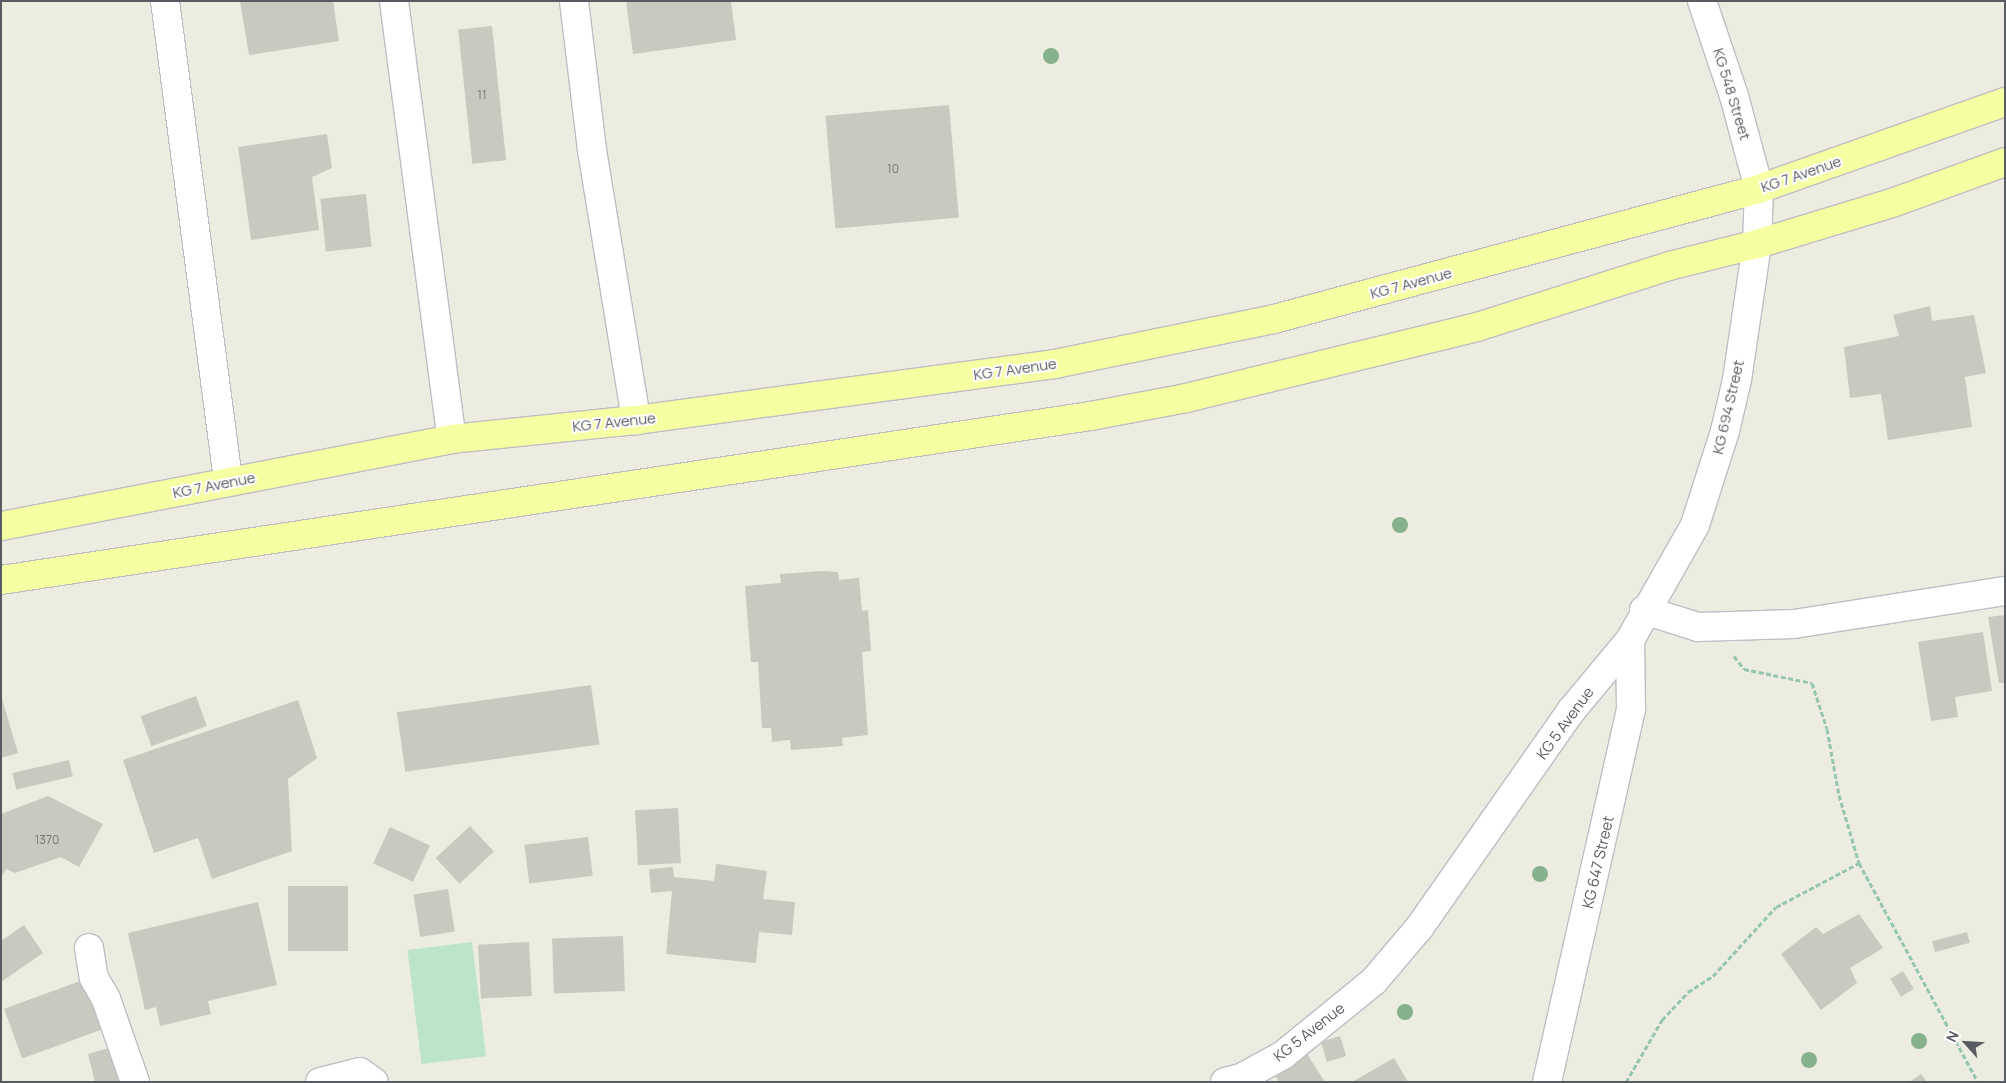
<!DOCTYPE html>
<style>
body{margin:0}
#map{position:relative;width:2006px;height:1083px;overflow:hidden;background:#ecede0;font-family:Manrope,sans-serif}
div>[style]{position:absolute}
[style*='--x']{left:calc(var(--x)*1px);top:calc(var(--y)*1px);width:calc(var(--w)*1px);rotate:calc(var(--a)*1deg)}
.green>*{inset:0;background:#bbe5c6;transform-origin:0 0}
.building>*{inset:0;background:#c9c9bf;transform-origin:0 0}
.path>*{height:3px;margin-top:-1.5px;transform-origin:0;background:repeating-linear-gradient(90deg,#94c6af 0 5px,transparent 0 7.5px)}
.roads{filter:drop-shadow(1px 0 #bdbec4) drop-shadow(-1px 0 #bdbec4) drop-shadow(0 1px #bdbec4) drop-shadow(0 -1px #bdbec4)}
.minor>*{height:28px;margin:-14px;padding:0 14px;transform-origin:14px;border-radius:14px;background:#fff}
.major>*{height:28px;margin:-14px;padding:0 14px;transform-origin:14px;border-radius:14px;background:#f7ffa3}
.trees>*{width:16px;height:16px;margin:-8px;border-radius:50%;background:#85b28d}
span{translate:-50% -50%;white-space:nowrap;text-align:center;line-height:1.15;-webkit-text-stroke:4px #fff;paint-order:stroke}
.number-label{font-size:12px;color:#757679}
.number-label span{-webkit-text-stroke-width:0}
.street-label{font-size:15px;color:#595b62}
.frame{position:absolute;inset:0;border:2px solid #595b62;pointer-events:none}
.north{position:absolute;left:1941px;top:1018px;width:50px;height:50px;-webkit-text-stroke:4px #fff;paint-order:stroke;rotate:296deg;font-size:14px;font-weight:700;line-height:20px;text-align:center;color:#595b62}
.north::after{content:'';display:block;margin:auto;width:18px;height:22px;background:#595b62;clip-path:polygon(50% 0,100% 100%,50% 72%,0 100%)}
</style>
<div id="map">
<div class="green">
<i style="left:472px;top:942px;width:115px;height:65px;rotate:83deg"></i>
</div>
<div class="building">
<i style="clip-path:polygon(240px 1px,333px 1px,339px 41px,249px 55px)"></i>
<i style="clip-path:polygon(626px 1px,731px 1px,736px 40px,633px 54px)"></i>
<i style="left:492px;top:26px;width:135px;height:34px;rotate:84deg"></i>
<i style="left:949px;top:105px;width:113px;height:124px;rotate:85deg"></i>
<i style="clip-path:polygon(327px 134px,332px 168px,312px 177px,319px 230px,251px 240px,238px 147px)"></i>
<i style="left:366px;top:194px;width:53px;height:46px;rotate:84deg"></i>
<i style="clip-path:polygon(1930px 306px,1932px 321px,1974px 315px,1986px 373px,1965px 377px,1972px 427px,1888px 440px,1881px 394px,1850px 398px,1844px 347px,1899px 336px,1893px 315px)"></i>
<i style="clip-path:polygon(822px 571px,838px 572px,839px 580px,859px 578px,862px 611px,868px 610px,871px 651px,862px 652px,868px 735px,842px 738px,843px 746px,791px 750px,790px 740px,772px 742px,771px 728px,762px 728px,758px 662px,751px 662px,745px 586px,781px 583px,780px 574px)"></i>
<i style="clip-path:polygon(2005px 615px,2005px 683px,1999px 683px,1988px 617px)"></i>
<i style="clip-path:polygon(1983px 632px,1992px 691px,1955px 697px,1958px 717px,1931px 721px,1918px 642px)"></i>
<i style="left:591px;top:685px;width:60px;height:196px;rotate:82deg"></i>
<i style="left:196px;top:696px;width:32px;height:59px;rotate:70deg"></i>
<i style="clip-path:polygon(2px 699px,18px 753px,1px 758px,1px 700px)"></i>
<i style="clip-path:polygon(298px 700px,317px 758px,288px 779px,292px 851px,212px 879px,198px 838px,154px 853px,123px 760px)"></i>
<i style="left:69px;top:760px;width:17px;height:58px;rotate:77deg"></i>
<i style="clip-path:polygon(48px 796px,103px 824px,79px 867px,61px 857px,15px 873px,6px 869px,1px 878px,1px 814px)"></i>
<i style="left:678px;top:808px;width:55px;height:43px;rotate:87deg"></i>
<i style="left:470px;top:826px;width:35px;height:47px;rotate:47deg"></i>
<i style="left:390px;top:827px;width:44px;height:40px;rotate:25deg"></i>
<i style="left:588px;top:837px;width:39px;height:64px;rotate:83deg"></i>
<i style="clip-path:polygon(716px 864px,767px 871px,763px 899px,795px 902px,792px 935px,759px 932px,756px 963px,666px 954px,672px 891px,651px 893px,649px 869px,673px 867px,674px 877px,714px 881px)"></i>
<i style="left:288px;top:886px;width:60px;height:65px"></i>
<i style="left:448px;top:889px;width:43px;height:35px;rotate:81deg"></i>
<i style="clip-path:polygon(258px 902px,277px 985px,208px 1001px,211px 1014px,160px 1026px,156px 1007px,145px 1010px,128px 933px)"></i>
<i style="clip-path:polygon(1859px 914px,1883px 948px,1850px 968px,1857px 983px,1821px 1010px,1781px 954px,1816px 927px,1823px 934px)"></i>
<i style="clip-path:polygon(24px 925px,43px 953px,1px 982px,1px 941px)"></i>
<i style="left:1967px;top:932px;width:11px;height:36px;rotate:75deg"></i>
<i style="left:623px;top:936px;width:55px;height:71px;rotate:88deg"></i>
<i style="left:529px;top:942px;width:54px;height:51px;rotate:87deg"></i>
<i style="left:1903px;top:971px;width:21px;height:15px;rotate:59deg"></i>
<i style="left:83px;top:980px;width:53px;height:84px;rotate:70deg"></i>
<i style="left:1340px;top:1036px;width:21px;height:20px;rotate:73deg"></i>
<i style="clip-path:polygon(119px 1045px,129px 1082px,95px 1082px,88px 1054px)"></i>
<i style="clip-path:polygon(1307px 1054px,1325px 1082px,1279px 1082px,1275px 1075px)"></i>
<i style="clip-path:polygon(1394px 1058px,1408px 1082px,1352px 1082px)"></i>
<i style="clip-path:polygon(1921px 1074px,1927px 1082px,1909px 1082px)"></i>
</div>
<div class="path">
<i style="--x:1734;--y:656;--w:16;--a:52"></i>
<i style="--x:1744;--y:669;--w:69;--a:11.6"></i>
<i style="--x:1812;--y:683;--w:48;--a:71.9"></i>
<i style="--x:1827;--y:729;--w:67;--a:79.7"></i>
<i style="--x:1839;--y:795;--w:71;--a:73.6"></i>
<i style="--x:1859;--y:863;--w:249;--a:61.5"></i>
<i style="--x:1626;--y:1082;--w:72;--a:-59.9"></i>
<i style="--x:1662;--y:1020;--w:38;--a:-47"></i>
<i style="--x:1688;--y:992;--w:30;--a:-33"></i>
<i style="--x:1713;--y:976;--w:93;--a:-47.6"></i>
<i style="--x:1776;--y:907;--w:94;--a:-27.9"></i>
</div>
<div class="roads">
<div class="minor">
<i style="--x:165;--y:1;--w:485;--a:82.5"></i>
<i style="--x:394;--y:1;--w:442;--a:82.5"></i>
<i style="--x:574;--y:1;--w:150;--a:83.1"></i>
<i style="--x:592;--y:150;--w:274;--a:80.7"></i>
<i style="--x:1644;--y:610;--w:57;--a:17.5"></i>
<i style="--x:1698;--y:627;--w:96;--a:-1.8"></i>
<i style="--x:1794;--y:624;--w:214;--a:-8.9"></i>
<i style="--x:89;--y:948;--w:30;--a:81"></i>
<i style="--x:94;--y:978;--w:24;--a:60"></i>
<i style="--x:106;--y:999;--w:88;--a:70.7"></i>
<i style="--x:320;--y:1082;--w:41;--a:-14"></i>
<i style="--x:360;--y:1072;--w:17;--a:36"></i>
<i style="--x:1225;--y:1082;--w:16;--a:-14"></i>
<i style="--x:1241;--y:1078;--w:48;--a:-28.7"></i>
<i style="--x:1283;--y:1055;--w:117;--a:-39.1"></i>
<i style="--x:1374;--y:981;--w:70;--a:-49.7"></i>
<i style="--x:1419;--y:928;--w:265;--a:-55"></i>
<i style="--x:1571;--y:711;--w:92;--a:-50.3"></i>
<i style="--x:1630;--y:640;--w:132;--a:-60.5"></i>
<i style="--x:1695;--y:525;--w:99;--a:-72.3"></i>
<i style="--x:1725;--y:431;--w:52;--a:-76.8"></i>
<i style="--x:1737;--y:380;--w:137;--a:-81.6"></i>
<i style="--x:1757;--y:244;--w:55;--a:-87.9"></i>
<i style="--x:1759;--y:189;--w:96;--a:-105"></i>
<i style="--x:1734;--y:96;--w:100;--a:-108.6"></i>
<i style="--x:1547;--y:1082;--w:383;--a:-77.3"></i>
<i style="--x:1631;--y:708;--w:68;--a:-90.8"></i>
</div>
<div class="major">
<i style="--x:1;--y:526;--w:459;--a:-10.9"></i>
<i style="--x:452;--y:439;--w:185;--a:-5.9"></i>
<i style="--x:636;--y:420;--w:423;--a:-7.6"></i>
<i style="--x:1055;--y:364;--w:224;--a:-11.6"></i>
<i style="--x:1274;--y:319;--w:502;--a:-15"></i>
<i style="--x:1759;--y:189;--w:261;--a:-19.5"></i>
<i style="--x:1;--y:580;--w:1102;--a:-8.56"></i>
<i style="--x:1091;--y:416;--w:97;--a:-10.7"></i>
<i style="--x:1186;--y:398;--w:300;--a:-13.7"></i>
<i style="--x:1477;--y:327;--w:201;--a:-17.6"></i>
<i style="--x:1669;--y:266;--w:91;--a:-14"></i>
<i style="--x:1757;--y:244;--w:141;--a:-16.9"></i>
<i style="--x:1892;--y:203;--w:120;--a:-19.9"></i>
</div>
</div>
<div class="trees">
<i style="left:1051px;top:56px"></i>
<i style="left:1400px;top:525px"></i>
<i style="left:1540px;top:874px"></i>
<i style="left:1405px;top:1012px"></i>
<i style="left:1919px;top:1041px"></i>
<i style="left:1809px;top:1060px"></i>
</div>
<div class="number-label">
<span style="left:482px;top:95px">11</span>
<span style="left:893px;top:169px">10</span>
<span style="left:47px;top:840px">1370</span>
</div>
<div class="street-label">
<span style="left:1732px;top:94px;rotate:73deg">KG 548 Street</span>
<span style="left:1801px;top:174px;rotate:-19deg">KG 7 Avenue</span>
<span style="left:1411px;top:283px;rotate:-15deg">KG 7 Avenue</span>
<span style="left:1015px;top:369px;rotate:-8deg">KG 7 Avenue</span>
<span style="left:1728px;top:407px;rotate:-77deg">KG 694 Street</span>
<span style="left:614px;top:422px;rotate:-6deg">KG 7 Avenue</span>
<span style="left:214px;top:485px;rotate:-11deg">KG 7 Avenue</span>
<span style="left:1565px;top:723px;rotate:-54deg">KG 5 Avenue</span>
<span style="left:1598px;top:862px;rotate:-77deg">KG 647 Street</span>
<span style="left:1309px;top:1032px;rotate:-38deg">KG 5 Avenue</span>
</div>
<div class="frame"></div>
<div class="north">N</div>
</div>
